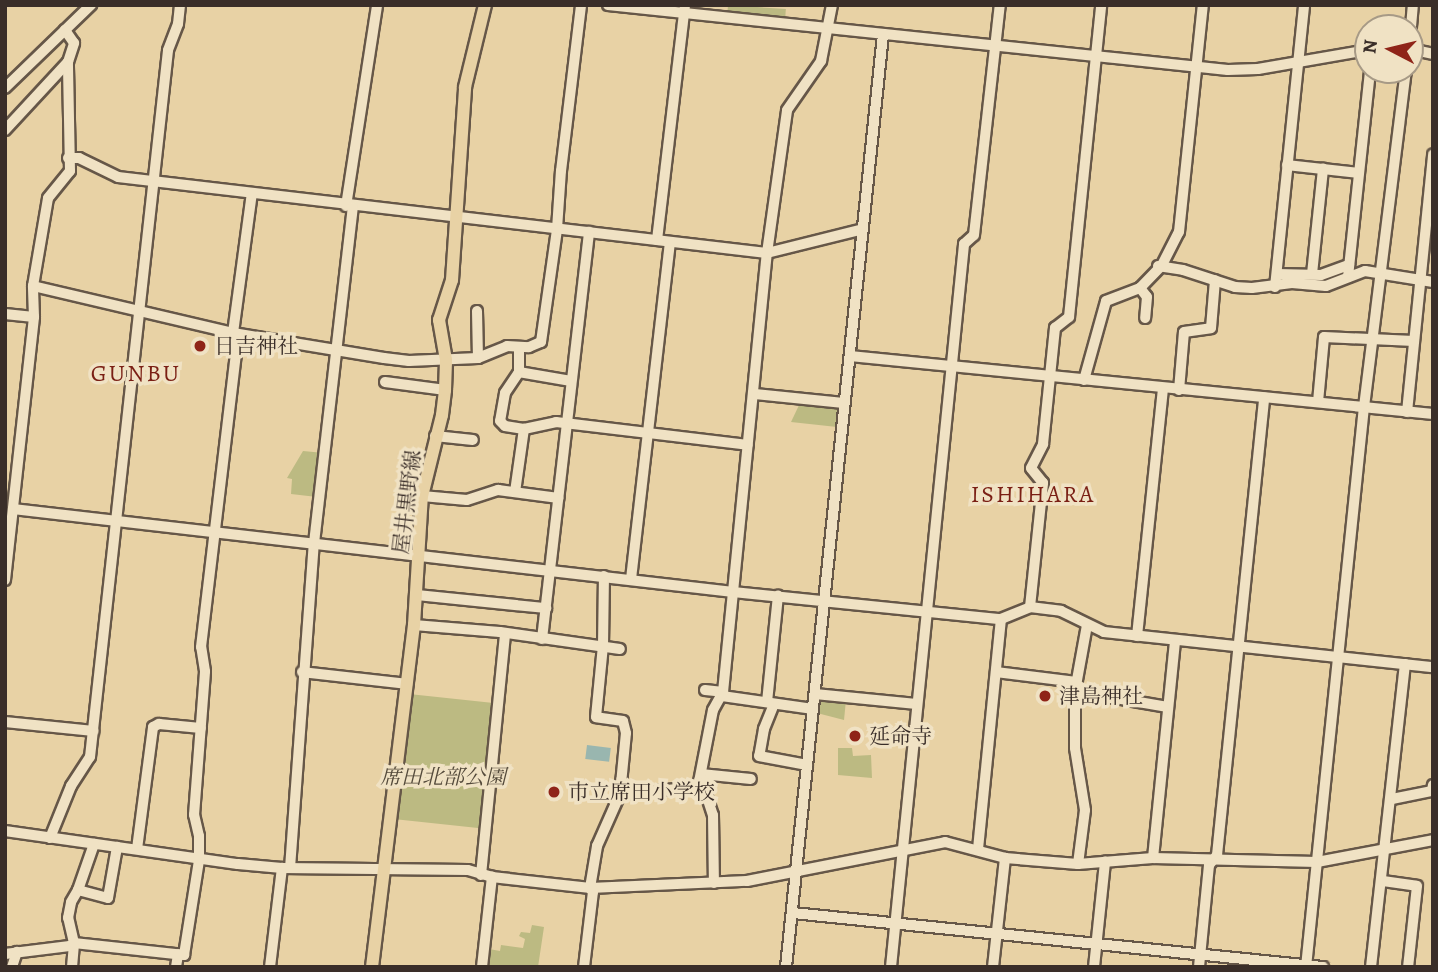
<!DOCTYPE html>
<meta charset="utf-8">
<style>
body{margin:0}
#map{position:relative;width:1438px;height:972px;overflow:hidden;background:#e8d2a5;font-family:Alegreya,"Noto Serif JP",serif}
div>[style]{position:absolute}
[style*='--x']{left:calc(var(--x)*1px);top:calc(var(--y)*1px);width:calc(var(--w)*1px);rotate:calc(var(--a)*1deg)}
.green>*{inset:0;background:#bcba82;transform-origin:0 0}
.water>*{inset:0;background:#99b6af;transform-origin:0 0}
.roads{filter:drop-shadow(2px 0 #665748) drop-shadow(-2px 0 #665748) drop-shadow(0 2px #665748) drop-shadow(0 -2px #665748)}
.minor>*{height:10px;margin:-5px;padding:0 5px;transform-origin:5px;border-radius:5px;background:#f0e2c4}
.major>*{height:12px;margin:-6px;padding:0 6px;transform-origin:6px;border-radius:6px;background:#e8d2a5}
.dots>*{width:19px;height:19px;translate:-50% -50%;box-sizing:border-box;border:4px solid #f0e2c4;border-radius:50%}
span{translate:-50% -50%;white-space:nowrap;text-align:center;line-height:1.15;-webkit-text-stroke:7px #f0e2c4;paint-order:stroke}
.poi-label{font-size:21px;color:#3a2e29}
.left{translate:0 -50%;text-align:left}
.street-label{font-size:21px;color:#3a2e29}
.park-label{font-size:21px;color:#544a3b;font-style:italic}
.quarter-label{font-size:24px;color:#7a1f14;letter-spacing:2px}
.frame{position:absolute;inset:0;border:7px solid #3a2e29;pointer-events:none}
.north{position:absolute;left:1354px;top:14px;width:70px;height:70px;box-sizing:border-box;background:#f0e2c4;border:2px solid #a79a86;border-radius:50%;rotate:277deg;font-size:19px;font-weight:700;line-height:28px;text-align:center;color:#3a2e29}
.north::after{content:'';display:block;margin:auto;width:24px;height:32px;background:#8f2418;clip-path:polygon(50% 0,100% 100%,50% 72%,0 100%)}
</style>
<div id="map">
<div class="green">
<i style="left:728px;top:5px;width:58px;height:9px;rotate:4deg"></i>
<i style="clip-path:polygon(801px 401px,839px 405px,837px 427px,791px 422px)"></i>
<i style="clip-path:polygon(303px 451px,324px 453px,317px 497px,291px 494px,292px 479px,287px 478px)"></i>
<i style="left:409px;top:694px;width:85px;height:126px;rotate:6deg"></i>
<i style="clip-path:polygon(822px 698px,846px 700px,844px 720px,817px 713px,818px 700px)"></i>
<i style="clip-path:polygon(838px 748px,852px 748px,853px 756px,871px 755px,872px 778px,838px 775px)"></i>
<i style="clip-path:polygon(532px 925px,544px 927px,538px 967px,486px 967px,489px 949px,500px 951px,501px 945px,523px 948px,525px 939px,519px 936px,521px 932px,530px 933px)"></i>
</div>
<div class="water">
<i style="left:587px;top:745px;width:24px;height:14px;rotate:7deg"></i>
</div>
<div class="roads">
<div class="minor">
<i style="--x:608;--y:5;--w:623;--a:5.98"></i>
<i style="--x:1228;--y:70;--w:30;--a:-2"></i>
<i style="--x:1258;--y:69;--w:112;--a:-9.8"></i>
<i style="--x:1410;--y:38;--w:33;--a:-85"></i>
<i style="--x:1410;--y:49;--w:24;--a:12"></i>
<i style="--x:5;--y:88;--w:120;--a:-44"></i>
<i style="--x:5;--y:130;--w:93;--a:-47.2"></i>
<i style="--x:68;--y:62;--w:20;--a:-72"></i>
<i style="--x:74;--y:43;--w:16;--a:-125"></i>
<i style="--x:68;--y:158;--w:11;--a:0"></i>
<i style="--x:79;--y:158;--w:43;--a:26"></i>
<i style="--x:118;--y:177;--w:653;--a:6.68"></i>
<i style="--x:767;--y:253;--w:99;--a:-14"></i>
<i style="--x:1287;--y:165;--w:72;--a:6.3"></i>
<i style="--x:346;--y:206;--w:203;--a:-81.2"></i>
<i style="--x:657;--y:240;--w:237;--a:-83.2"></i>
<i style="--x:1158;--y:266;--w:25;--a:9"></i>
<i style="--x:1183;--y:270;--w:55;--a:18.1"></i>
<i style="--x:1235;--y:287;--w:17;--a:3"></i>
<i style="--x:1252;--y:288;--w:40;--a:-7.1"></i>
<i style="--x:1292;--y:283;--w:34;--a:5"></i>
<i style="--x:1326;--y:286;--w:42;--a:-21"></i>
<i style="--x:1365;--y:271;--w:69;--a:9.2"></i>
<i style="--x:1277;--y:274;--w:44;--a:1.3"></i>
<i style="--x:1321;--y:275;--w:30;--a:-20"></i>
<i style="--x:1312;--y:274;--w:106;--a:-84"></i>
<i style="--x:1348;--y:277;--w:208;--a:-83.9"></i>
<i style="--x:33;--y:286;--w:205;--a:13.2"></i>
<i style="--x:233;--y:333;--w:153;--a:9.4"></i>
<i style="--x:384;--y:358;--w:25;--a:7"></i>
<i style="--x:409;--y:361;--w:69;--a:-2.5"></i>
<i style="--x:478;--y:358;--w:31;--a:-22"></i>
<i style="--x:507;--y:346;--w:22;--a:3"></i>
<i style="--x:529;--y:347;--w:13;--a:-23"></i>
<i style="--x:541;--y:342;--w:114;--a:-81.9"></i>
<i style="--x:557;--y:229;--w:58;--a:-86.1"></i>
<i style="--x:561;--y:171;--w:167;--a:-83.1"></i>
<i style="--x:1275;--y:287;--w:283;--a:-84.1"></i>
<i style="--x:1140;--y:288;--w:11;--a:52"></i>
<i style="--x:1147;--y:297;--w:21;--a:95"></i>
<i style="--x:477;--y:311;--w:47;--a:88.8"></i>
<i style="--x:5;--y:314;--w:29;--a:6"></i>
<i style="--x:233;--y:333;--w:141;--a:-82.3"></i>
<i style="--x:850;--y:356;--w:586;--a:5.68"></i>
<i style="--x:519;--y:372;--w:25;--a:-90"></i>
<i style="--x:1084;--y:380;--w:82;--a:-74.4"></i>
<i style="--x:1106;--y:301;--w:36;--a:-21"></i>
<i style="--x:1140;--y:288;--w:32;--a:-46"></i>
<i style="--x:1162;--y:265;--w:37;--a:-63"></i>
<i style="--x:1179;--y:232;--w:228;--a:-84"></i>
<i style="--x:571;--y:381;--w:53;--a:-170.2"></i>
<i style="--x:519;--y:372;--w:25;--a:124"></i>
<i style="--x:505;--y:393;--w:28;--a:100"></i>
<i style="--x:500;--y:421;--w:7;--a:45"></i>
<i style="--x:505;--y:426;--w:19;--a:9"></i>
<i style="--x:524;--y:429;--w:33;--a:-12"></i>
<i style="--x:556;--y:422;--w:193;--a:6.8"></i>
<i style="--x:385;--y:382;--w:61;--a:7.6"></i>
<i style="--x:1179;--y:390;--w:58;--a:-85.1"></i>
<i style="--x:1184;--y:332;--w:27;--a:-8"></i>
<i style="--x:1211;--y:328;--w:48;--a:-85.2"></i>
<i style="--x:755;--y:394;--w:89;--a:5.8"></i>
<i style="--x:1318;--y:402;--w:65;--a:-84.7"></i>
<i style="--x:1324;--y:337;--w:90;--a:2.5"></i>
<i style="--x:1407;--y:412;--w:259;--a:-84.2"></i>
<i style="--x:435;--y:436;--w:38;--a:6"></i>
<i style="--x:515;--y:492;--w:64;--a:-81.9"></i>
<i style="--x:422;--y:496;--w:45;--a:5.1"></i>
<i style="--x:467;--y:500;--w:33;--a:-18"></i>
<i style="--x:498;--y:490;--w:61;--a:7.6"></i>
<i style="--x:13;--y:509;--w:725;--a:6.58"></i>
<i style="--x:733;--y:592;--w:269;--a:5.8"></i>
<i style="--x:1001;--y:619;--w:31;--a:-22"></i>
<i style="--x:1030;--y:607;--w:31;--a:7"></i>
<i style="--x:1061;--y:611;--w:48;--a:26"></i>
<i style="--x:1104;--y:632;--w:331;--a:6.1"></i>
<i style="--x:631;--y:579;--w:339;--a:-83.4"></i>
<i style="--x:5;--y:580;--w:265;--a:-83.7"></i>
<i style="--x:34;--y:317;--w:31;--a:-92"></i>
<i style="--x:33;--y:286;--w:89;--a:-80.3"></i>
<i style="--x:48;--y:198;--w:35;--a:-51"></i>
<i style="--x:70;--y:171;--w:109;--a:-91.1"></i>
<i style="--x:417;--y:595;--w:130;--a:5.8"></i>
<i style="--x:1030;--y:607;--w:125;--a:-84"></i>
<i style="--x:1043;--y:483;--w:19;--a:-129"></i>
<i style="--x:1031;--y:468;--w:27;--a:-63"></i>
<i style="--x:1043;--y:444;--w:117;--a:-84.1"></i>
<i style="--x:1055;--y:328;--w:18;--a:-38"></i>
<i style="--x:1069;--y:317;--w:314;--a:-84.1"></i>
<i style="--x:414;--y:625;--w:86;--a:4.7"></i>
<i style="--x:500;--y:632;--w:121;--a:8.1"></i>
<i style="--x:1137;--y:636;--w:249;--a:-84"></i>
<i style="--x:542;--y:639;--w:410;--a:-83.4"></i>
<i style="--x:302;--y:672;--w:106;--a:6.5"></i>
<i style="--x:996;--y:672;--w:81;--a:7.1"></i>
<i style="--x:705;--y:690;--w:18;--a:6"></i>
<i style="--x:1075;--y:691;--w:94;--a:9.8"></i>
<i style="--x:815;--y:694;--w:102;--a:5.6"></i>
<i style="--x:722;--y:696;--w:92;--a:8.1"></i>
<i style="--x:767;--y:702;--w:107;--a:-84.1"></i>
<i style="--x:774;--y:704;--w:27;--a:112"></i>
<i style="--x:764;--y:729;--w:27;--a:100"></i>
<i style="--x:759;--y:756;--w:49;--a:10.6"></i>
<i style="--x:5;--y:722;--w:89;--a:5.8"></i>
<i style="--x:701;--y:774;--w:50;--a:5.7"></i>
<i style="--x:698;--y:787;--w:78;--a:-79"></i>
<i style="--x:713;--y:710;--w:21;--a:-61"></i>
<i style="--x:723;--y:692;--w:441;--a:-84.3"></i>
<i style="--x:767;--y:253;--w:144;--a:-82"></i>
<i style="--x:787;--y:110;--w:60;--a:-55.2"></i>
<i style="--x:821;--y:61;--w:57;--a:-78.9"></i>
<i style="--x:698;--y:787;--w:13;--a:48"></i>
<i style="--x:707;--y:797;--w:19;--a:72"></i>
<i style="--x:713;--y:815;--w:68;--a:89.2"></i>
<i style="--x:620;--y:794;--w:78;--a:-5.1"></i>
<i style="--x:1392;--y:799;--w:41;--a:-11.3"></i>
<i style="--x:1432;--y:791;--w:6;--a:-81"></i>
<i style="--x:5;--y:831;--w:235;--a:8.1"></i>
<i style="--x:238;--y:864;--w:44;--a:5.2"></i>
<i style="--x:282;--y:868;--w:186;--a:0.6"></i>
<i style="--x:468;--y:870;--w:25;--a:16"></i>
<i style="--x:492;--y:877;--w:99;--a:6.4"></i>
<i style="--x:590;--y:888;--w:157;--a:-2.6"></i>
<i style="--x:747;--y:881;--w:202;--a:-11.1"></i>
<i style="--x:945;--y:842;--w:62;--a:14.9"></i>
<i style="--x:1005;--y:858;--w:73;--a:4.7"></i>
<i style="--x:1078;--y:864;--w:75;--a:-4.6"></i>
<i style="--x:1153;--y:858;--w:164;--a:1.4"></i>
<i style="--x:1317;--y:862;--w:118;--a:-10.7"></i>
<i style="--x:50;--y:838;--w:56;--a:-68"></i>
<i style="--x:71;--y:786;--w:35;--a:-57"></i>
<i style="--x:90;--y:757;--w:711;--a:-83.7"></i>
<i style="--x:168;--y:50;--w:28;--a:-69"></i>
<i style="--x:178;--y:24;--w:19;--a:-84"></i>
<i style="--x:137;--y:849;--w:123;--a:-82.5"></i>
<i style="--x:153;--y:727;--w:7;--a:-27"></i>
<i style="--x:159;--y:724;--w:42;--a:5.4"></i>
<i style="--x:978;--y:849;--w:231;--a:-84.3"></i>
<i style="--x:1153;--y:858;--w:219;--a:-84.2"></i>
<i style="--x:1078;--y:864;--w:54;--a:-82.6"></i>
<i style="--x:1085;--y:810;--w:63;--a:-99.2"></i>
<i style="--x:1075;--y:748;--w:57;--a:-90"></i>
<i style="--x:1075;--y:691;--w:67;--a:-79.7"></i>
<i style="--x:290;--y:868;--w:326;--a:-85.8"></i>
<i style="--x:314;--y:543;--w:338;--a:-83.4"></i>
<i style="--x:481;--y:875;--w:242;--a:-84.3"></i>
<i style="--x:1383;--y:881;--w:34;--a:8"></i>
<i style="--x:1417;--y:886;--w:81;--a:96.3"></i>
<i style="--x:78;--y:890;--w:49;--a:-70.8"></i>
<i style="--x:793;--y:913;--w:533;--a:5.82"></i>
<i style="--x:5;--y:954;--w:65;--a:-7"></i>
<i style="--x:70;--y:946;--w:5;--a:-37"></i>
<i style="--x:74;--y:943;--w:111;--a:6.2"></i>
<i style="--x:184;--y:955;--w:96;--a:-81"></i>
<i style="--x:199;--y:860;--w:24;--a:-90"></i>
<i style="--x:199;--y:836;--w:22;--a:-103"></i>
<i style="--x:194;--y:815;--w:144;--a:-85.6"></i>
<i style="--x:205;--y:671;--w:24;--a:-99"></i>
<i style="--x:201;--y:647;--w:314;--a:-83.2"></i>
<i style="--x:12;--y:967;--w:16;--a:-72"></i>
<i style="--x:72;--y:967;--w:24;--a:-85"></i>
<i style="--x:74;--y:943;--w:26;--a:-103"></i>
<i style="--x:68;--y:918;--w:16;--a:-79"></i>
<i style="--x:71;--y:902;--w:14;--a:-60"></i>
<i style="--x:78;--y:890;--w:31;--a:15"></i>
<i style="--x:108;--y:898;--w:52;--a:-80"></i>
<i style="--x:176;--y:967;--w:13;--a:-81"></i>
<i style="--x:270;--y:967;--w:100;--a:-83.1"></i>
<i style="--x:482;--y:967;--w:91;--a:-83.7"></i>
<i style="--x:584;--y:967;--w:76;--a:-83.2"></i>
<i style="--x:593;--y:892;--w:5;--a:-127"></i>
<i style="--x:590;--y:888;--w:43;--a:-80.5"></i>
<i style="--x:597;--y:846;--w:57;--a:-66.1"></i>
<i style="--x:620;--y:794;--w:61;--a:-84.4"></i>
<i style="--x:626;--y:733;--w:12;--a:-104"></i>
<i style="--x:623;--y:721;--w:27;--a:-172"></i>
<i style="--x:596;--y:717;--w:71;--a:-84.4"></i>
<i style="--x:603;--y:646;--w:70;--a:-89.2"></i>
<i style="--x:786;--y:967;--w:938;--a:-84.06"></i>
<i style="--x:891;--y:967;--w:727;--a:-84.23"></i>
<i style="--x:964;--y:244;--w:13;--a:-42"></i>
<i style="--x:974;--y:235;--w:231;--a:-83.6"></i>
<i style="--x:993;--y:967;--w:110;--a:-83.7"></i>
<i style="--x:1094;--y:967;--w:106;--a:-84"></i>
<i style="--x:1199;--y:967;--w:102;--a:-84.4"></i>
<i style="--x:1209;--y:865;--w:13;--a:-51"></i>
<i style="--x:1217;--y:855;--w:460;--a:-84.1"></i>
<i style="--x:1306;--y:967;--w:563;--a:-84.09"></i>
<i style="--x:1364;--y:407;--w:340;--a:-82.9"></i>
<i style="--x:1371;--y:967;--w:305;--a:-83.6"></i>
</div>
<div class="major">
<i style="--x:372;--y:967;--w:345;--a:-83"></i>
<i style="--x:414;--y:625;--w:129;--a:-86.5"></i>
<i style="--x:422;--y:496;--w:83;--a:-76.1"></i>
<i style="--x:442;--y:415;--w:25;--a:-83"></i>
<i style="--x:445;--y:390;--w:30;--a:-88"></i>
<i style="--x:446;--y:360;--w:41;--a:-99.9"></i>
<i style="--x:439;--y:320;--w:42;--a:-72"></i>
<i style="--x:452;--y:280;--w:193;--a:-86.1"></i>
<i style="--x:465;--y:87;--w:84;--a:-76.3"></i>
</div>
</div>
<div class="dots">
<i style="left:200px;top:346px;background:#8f2418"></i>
<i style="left:1045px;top:696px;background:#8f2418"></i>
<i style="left:855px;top:736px;background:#8f2418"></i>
<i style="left:554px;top:792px;background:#8f2418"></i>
</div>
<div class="poi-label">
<span class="left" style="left:214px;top:346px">日吉神社</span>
<span class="left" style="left:1059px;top:696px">津島神社</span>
<span class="left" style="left:869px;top:736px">延命寺</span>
<span class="left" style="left:568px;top:792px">市立席田小学校</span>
</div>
<div class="street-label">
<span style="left:407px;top:502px;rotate:-83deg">屋井黒野線</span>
</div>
<div class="park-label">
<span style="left:443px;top:777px">席田北部公園</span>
</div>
<div class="quarter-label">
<span style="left:136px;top:374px">GUNBU</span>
<span style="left:1033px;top:495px">ISHIHARA</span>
</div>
<div class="frame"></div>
<div class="north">N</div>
</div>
